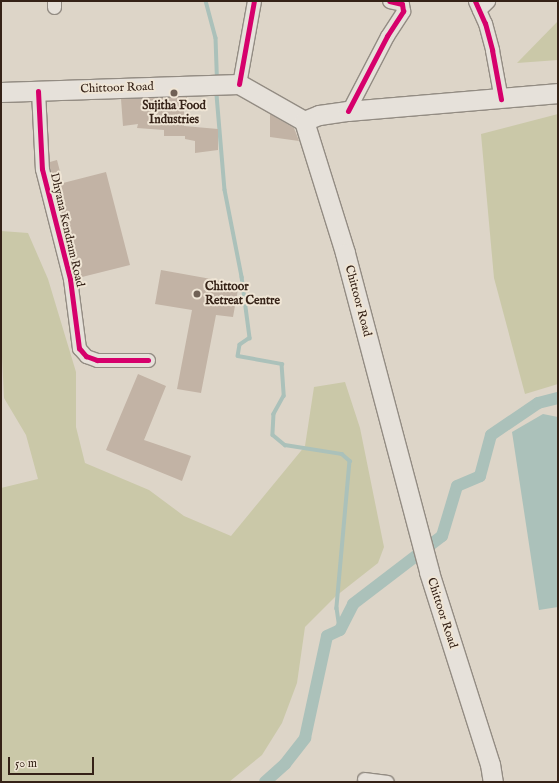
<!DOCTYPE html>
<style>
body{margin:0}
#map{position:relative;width:559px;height:783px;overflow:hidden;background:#ddd5c8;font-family:"IM FELL English",serif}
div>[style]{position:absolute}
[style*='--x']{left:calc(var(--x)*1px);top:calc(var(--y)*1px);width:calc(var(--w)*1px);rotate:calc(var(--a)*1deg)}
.green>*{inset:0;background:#cac8a8}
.water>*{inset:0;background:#abc1ba}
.stream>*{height:3.5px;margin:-1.75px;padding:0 1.75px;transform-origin:1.75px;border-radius:1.75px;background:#abc1ba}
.canal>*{height:12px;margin:-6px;padding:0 6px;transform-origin:6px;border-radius:6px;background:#abc1ba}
.building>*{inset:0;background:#c2b3a5}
.roads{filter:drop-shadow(1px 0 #938c83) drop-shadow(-1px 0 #938c83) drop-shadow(0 1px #938c83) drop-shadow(0 -1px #938c83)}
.street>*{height:13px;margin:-6.5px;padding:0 6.5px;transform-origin:6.5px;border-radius:6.5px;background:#e6e1da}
.secondary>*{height:19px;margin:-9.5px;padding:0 9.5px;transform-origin:9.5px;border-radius:9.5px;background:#e6e1da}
.cycleway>*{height:5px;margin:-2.5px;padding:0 2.5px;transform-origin:2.5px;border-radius:2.5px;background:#d6006c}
.dots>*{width:11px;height:11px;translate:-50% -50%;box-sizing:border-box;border:2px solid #efe5d5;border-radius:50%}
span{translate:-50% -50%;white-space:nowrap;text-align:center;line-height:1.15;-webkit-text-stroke:4px #efe5d5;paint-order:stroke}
.street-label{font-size:12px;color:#352217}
.poi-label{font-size:12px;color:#352217;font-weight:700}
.left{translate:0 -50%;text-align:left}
.frame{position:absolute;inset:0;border:2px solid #352217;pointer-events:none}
.scale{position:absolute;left:8px;top:757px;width:86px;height:18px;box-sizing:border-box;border:2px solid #352217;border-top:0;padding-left:5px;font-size:12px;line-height:14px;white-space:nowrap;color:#352217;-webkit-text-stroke:3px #efe5d5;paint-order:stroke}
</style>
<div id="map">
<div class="green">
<i style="clip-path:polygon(558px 21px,558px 60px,517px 63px)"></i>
<i style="clip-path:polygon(558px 114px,558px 384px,525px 394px,494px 278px,481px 134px)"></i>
<i style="clip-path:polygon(1px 231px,28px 233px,48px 279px,76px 372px,76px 427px,85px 463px,149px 490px,184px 516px,231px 536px,305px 446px,314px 387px,345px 382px,360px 428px,384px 547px,378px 563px,336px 596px,305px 627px,297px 683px,282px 723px,262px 755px,229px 782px,1px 782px,1px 488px,38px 479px,26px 435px,4px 398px,1px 336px)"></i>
</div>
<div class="water">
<i style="clip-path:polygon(543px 414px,558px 417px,558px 607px,539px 610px,512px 432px)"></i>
</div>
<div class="stream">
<i style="--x:206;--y:1;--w:38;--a:75"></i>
<i style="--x:216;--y:38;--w:36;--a:88"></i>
<i style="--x:217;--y:95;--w:95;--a:85.2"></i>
<i style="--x:225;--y:190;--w:89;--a:78.9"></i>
<i style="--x:242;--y:277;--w:62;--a:82.5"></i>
<i style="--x:250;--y:338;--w:12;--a:145"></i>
<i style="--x:240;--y:345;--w:11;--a:100"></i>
<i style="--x:238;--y:356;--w:45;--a:10.3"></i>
<i style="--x:282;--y:364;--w:32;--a:86"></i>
<i style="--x:284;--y:396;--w:21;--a:119"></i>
<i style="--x:274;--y:414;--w:21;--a:93"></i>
<i style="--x:273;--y:435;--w:16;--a:40"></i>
<i style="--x:285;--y:445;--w:58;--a:9"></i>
<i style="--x:342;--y:454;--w:11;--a:41"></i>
<i style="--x:350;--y:461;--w:148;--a:95.1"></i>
<i style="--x:337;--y:608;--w:22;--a:82"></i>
</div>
<div class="canal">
<i style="--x:265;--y:782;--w:27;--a:-42"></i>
<i style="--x:285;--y:764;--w:33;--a:-52"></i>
<i style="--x:305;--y:738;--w:104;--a:-77.8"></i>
<i style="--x:327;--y:636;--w:14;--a:-25"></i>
<i style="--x:340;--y:630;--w:29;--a:-63"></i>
<i style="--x:353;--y:604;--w:112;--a:-37.4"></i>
<i style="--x:442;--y:536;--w:52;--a:-73.3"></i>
<i style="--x:457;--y:486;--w:25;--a:-23"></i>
<i style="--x:480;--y:476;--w:42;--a:-75"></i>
<i style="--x:491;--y:435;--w:57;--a:-34.2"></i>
<i style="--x:538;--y:403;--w:21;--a:-14"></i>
</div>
<div class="building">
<i style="clip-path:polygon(187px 97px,187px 99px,184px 99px,184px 126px,218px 129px,218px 150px,195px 153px,195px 141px,185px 139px,185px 136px,164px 136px,164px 130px,137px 128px,138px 124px,123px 126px,121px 99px)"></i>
<i style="clip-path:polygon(270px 114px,294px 128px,299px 141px,270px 137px)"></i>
<i style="clip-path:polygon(57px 160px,63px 183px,106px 172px,130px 265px,78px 278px,50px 168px,50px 162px)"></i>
<i style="clip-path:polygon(161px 270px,239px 284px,233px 317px,216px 315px,201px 393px,177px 389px,192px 310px,155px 304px)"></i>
<i style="clip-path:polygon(138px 374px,166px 386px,144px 440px,191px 456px,182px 481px,106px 450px)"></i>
</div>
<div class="roads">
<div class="street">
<i style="--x:54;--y:1;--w:6;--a:90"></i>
<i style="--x:475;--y:1;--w:24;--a:66"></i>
<i style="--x:485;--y:23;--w:28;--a:75"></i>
<i style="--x:492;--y:50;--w:50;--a:79.6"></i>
<i style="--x:479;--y:10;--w:13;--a:-45"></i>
<i style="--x:239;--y:84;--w:84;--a:-79.8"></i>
<i style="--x:38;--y:91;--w:78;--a:87.1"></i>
<i style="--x:42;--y:169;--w:114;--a:75.7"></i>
<i style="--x:70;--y:279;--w:70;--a:82.6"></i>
<i style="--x:79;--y:348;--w:11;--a:49"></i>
<i style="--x:86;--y:356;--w:12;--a:20"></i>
<i style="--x:97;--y:360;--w:51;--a:0"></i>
<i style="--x:348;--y:111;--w:85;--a:-62.5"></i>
<i style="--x:387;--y:36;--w:30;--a:-57"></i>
<i style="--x:403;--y:11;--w:7;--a:-98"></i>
<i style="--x:402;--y:4;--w:13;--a:-167"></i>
<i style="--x:364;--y:779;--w:23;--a:7"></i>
</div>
<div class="secondary">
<i style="--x:1;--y:92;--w:238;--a:-1.9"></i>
<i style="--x:239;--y:84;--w:75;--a:29.6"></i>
<i style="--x:304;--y:121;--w:138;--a:72.7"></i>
<i style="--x:345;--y:253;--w:330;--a:75.2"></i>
<i style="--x:429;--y:572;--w:201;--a:72.4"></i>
<i style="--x:490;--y:764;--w:18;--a:81"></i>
<i style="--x:304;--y:121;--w:16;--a:-22"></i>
<i style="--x:319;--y:115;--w:29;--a:-8"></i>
<i style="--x:348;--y:111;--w:211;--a:-4.9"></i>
</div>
</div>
<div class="cycleway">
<i style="--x:475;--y:1;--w:24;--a:66"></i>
<i style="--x:485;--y:23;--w:28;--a:75"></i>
<i style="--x:492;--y:50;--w:50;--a:79.6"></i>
<i style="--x:239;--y:84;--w:84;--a:-79.8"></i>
<i style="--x:38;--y:91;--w:78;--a:87.1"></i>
<i style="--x:42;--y:169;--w:114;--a:75.7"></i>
<i style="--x:70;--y:279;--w:70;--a:82.6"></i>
<i style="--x:79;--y:348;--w:11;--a:49"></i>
<i style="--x:86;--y:356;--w:12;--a:20"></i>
<i style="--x:97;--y:360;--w:51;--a:0"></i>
<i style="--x:348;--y:111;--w:85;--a:-62.5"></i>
<i style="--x:387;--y:36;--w:30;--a:-57"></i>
<i style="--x:403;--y:11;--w:7;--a:-98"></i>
<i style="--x:402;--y:4;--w:13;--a:-167"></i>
</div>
<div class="dots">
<i style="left:174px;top:93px;background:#706155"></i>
<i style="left:197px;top:294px;background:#706155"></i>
</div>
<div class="street-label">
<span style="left:117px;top:88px;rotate:-2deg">Chittoor Road</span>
<span style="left:67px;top:230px;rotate:77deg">Dhyana Kendram Road</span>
<span style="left:358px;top:301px;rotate:75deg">Chittoor Road</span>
<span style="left:442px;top:613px;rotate:72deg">Chittoor Road</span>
</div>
<div class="poi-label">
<span style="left:174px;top:113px">Sujitha Food<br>Industries</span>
<span class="left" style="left:205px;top:294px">Chittoor<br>Retreat Centre</span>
</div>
<div class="frame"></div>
<div class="scale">50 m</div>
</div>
